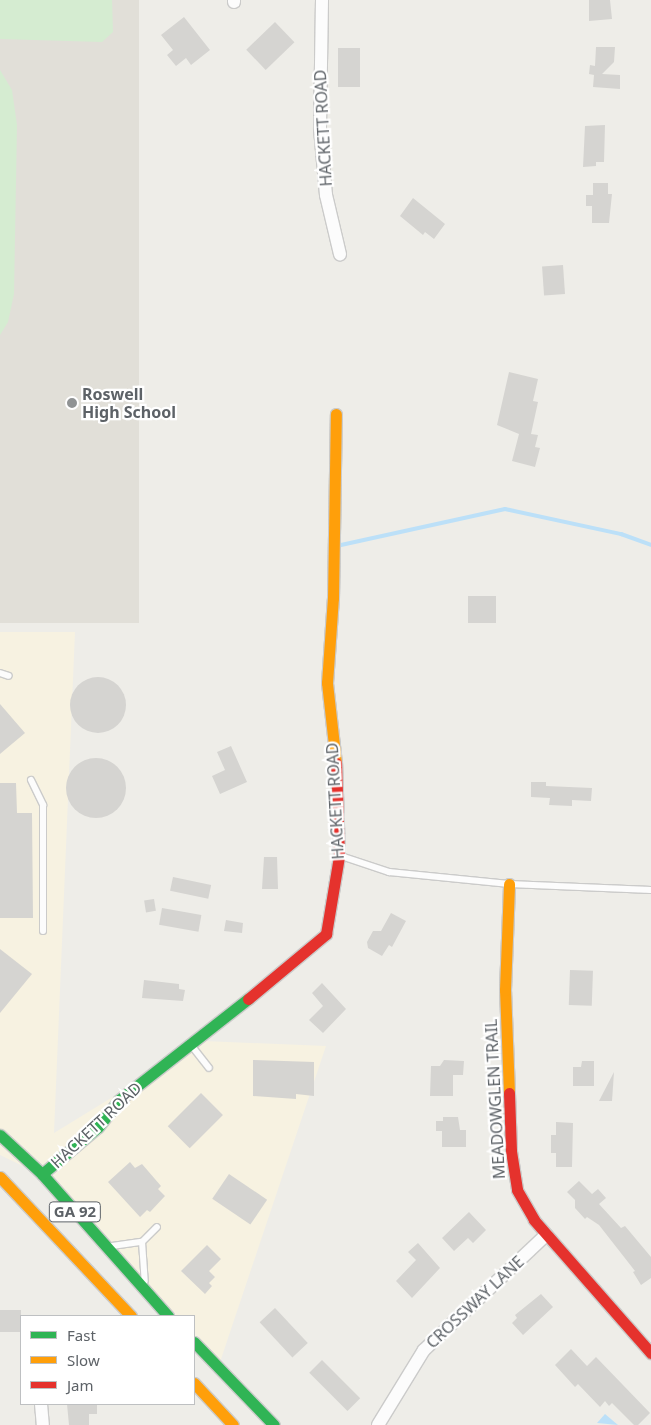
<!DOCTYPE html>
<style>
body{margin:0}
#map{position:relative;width:651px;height:1425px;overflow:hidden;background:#eeede8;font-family:"Noto Sans",sans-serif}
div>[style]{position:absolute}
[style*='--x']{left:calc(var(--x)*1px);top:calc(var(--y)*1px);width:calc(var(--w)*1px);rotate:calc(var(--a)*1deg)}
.commercial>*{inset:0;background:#f7f2e1}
.education>*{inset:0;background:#e1dfd8;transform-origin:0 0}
.green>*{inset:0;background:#d5ecd1}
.water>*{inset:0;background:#bce0f8}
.stream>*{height:4px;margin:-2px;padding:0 2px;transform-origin:2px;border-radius:2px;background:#bce0f8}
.building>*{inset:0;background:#d5d4d1;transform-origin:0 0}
.round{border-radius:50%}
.roads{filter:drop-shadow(1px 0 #cbcbca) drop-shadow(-1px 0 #cbcbca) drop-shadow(0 1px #cbcbca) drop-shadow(0 -1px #cbcbca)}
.lane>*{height:6px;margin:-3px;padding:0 3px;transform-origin:3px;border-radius:3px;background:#fcfcfc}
.street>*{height:12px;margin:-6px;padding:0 6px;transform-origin:6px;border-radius:6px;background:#fcfcfc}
.fast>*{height:11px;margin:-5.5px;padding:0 5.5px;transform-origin:5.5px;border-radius:5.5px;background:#30b455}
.slow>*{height:11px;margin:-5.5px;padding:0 5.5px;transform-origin:5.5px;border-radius:5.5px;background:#ff9f0a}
.jam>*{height:11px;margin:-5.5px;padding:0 5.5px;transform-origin:5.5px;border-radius:5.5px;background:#e5322d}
.dots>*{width:14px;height:14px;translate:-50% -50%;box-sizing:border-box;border:2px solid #fff;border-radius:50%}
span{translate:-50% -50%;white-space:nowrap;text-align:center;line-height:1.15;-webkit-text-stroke:4.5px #fff;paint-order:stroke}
.shield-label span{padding:1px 4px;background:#fff;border:1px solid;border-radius:4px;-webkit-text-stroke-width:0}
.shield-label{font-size:15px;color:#5d6267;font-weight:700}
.street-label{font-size:16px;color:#5d6267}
.poi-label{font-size:16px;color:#5d6267;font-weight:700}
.left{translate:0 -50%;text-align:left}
.legend{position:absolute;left:20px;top:1315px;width:175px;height:90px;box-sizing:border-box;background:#fff;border:1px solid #bec0c2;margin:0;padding:6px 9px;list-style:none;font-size:15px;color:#5d6267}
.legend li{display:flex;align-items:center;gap:10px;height:25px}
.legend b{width:25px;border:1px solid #bec0c2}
</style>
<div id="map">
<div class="commercial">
<i style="clip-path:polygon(0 632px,75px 632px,54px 1133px,204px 1041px,326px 1046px,218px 1368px,194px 1341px,194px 1316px,172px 1316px,52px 1180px,0 1155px)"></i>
</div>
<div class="education">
<i style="left:0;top:0;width:139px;height:623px"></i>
</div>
<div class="green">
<i style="clip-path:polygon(0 0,112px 0,113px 32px,102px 42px,0 39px)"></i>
<i style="clip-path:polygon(0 70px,12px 90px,17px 125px,14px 294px,8px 322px,0 335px)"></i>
</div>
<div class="water">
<i style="clip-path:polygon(605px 1414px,618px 1425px,597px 1423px)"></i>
</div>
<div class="stream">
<i style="--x:341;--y:545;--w:168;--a:-12.4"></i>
<i style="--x:505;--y:509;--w:119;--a:12.2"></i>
<i style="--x:621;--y:534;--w:32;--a:20"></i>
</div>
<div class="building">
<i style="clip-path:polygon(589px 0,610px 0,612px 19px,589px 21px)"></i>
<i style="clip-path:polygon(184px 17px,210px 50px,191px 65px,186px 58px,176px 66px,167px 55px,173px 50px,161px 35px)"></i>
<i style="left:275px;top:22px;width:28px;height:40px;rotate:46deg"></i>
<i style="clip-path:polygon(596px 47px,615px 47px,614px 62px,602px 74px,620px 75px,620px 89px,593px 87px,594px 75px,589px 74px,590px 65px,595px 66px)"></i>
<i style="left:338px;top:48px;width:22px;height:39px"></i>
<i style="clip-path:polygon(605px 125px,604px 162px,596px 162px,596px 166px,583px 167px,585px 126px)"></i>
<i style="clip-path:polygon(593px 183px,608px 183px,608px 194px,612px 194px,609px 223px,592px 223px,592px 206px,586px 206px,586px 195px,593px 195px)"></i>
<i style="clip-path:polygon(413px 198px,445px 224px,434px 239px,425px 232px,423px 235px,400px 216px)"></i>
<i style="left:563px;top:265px;width:29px;height:21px;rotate:86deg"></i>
<i style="clip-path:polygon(509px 372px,538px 379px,533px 401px,538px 402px,531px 434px,538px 435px,535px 447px,540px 448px,535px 467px,512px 461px,519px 434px,497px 425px)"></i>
<i style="left:468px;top:596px;width:28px;height:27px"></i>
<i class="round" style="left:70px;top:677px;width:56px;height:56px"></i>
<i style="clip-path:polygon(0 704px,25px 733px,0 754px)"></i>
<i style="clip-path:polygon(231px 746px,247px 782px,220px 794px,212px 776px,225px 770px,217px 752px)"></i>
<i class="round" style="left:66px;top:758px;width:60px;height:60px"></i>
<i style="clip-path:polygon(531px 782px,546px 782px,546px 786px,592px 788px,591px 801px,572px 800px,572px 806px,549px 805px,550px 798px,531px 797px)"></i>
<i style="clip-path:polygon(0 783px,16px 783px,17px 813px,32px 813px,33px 918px,0 918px)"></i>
<i style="clip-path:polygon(264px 857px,277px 857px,278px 889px,262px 889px)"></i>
<i style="left:173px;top:877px;width:39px;height:14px;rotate:12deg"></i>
<i style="left:154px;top:899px;width:12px;height:10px;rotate:81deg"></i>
<i style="left:162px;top:908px;width:40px;height:17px;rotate:10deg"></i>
<i style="clip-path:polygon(391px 913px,406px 921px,392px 947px,389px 945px,382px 956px,368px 948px,367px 942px,373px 931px,381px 931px)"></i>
<i style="clip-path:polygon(226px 920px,243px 923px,242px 933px,224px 931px)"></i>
<i style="clip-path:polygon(0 949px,32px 974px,0 1013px)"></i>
<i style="left:570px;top:970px;width:23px;height:35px;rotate:2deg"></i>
<i style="clip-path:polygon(144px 980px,179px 984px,179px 989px,185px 990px,183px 1001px,142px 998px)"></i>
<i style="clip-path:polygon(322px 983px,346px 1009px,323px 1033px,309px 1020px,323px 1006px,312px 993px)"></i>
<i style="clip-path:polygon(253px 1060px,314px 1062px,314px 1096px,296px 1094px,296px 1099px,253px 1096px)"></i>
<i style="clip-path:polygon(444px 1060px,464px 1061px,463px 1075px,453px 1075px,453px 1096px,430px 1096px,431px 1066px,440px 1066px)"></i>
<i style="clip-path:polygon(582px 1061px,594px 1061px,594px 1086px,573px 1086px,573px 1067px,581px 1067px)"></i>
<i style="clip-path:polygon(614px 1072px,612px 1101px,599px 1101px)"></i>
<i style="left:201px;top:1093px;width:31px;height:47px;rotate:45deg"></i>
<i style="clip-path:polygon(443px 1117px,458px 1117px,460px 1130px,466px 1130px,466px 1147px,442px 1147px,442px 1131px,436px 1131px,436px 1121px,443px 1121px)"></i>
<i style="clip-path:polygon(556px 1122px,573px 1123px,572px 1167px,556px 1167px,556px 1153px,551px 1153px,551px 1135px,556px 1135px)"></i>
<i style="clip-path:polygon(130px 1162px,135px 1168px,142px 1164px,161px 1186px,158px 1189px,165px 1196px,150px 1212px,147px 1210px,140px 1217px,108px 1182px)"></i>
<i style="left:229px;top:1174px;width:46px;height:30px;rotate:34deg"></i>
<i style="clip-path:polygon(579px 1181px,592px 1194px,598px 1189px,606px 1198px,599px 1204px,621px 1228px,625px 1226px,651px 1257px,651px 1278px,641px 1285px,633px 1272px,635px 1271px,599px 1225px,587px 1217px,585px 1219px,575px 1208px,575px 1200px,567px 1192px)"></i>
<i style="clip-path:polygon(469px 1212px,486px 1230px,473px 1243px,468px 1238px,454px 1251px,442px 1238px)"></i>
<i style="clip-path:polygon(418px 1243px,440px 1268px,412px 1298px,396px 1281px,416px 1260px,408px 1252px)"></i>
<i style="clip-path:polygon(207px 1245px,221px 1259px,209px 1271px,215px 1277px,209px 1283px,212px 1286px,205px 1294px,181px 1271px)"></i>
<i style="clip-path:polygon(541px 1294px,553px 1307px,523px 1335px,512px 1323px,517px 1318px,515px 1315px)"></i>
<i style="left:275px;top:1308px;width:48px;height:21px;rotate:47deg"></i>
<i style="left:21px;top:1310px;width:22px;height:21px;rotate:90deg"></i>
<i style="clip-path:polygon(571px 1349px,587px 1366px,596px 1357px,650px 1413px,638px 1425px,634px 1425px,612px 1403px,609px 1406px,605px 1401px,600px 1407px,578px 1384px,575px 1387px,555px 1365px)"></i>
<i style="left:322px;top:1360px;width:54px;height:18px;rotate:45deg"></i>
<i style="clip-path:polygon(67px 1404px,97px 1404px,97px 1414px,89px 1414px,89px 1425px,69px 1425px)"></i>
</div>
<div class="roads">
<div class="lane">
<i style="--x:0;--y:673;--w:9;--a:18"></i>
<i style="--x:31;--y:780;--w:28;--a:64"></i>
<i style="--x:43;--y:805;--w:126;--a:90"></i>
<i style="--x:341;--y:856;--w:51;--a:18.4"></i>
<i style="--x:389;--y:872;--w:121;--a:5.7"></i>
<i style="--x:509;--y:884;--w:142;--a:2.4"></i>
<i style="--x:191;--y:1045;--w:29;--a:52"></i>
<i style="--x:142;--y:1242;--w:39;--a:86"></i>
<i style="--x:112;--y:1246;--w:30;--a:-8"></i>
<i style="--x:142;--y:1242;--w:21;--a:-45"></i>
</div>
<div class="street">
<i style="--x:322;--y:0;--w:129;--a:90.9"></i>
<i style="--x:320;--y:129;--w:66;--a:84.8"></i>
<i style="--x:326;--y:195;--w:61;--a:76.7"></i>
<i style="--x:234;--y:2;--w:2;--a:-90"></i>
<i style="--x:41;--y:1404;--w:21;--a:85"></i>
<i style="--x:378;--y:1425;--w:88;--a:-58.5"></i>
<i style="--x:424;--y:1350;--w:168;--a:-43.3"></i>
</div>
<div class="fast">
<i style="--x:0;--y:1135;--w:57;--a:42.9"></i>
<i style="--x:42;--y:1174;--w:190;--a:48.4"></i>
<i style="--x:42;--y:1174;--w:73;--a:-40"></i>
<i style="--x:98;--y:1127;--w:34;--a:-52"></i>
<i style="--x:119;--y:1100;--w:164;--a:-38.1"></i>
<i style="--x:194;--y:1342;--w:115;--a:46.1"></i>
</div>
<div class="slow">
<i style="--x:336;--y:763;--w:81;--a:-96.4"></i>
<i style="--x:327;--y:683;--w:85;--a:-86"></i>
<i style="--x:333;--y:598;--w:184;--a:-89.1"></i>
<i style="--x:509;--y:1093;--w:103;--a:-92.2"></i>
<i style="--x:505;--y:990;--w:106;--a:-87.8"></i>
<i style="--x:0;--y:1177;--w:191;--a:46.7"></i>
<i style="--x:194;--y:1383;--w:57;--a:47.1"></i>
</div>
<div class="jam">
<i style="--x:248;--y:999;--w:102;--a:-39.8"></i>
<i style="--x:326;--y:934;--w:79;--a:-80.5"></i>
<i style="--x:339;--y:856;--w:93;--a:-91.8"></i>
<i style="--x:509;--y:1093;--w:58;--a:88"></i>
<i style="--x:511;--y:1151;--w:39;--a:81"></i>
<i style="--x:517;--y:1190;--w:34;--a:60"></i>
<i style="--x:534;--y:1220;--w:177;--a:48.7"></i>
</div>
</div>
<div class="dots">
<i style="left:72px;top:403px;background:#909394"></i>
</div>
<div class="shield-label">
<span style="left:75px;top:1212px">GA 92</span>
</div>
<div class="street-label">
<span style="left:323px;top:128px;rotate:-93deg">HACKETT ROAD</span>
<span style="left:335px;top:801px;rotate:-93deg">HACKETT ROAD</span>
<span style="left:495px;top:1099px;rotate:-93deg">MEADOWGLEN TRAIL</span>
<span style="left:96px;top:1125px;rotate:-43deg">HACKETT ROAD</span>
<span style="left:475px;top:1302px;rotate:-43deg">CROSSWAY LANE</span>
</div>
<div class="poi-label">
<span class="left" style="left:82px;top:403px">Roswell<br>High School</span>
</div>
<ul class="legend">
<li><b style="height:6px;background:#30b455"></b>Fast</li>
<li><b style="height:6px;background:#ff9f0a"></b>Slow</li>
<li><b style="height:6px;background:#e5322d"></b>Jam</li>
</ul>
</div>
